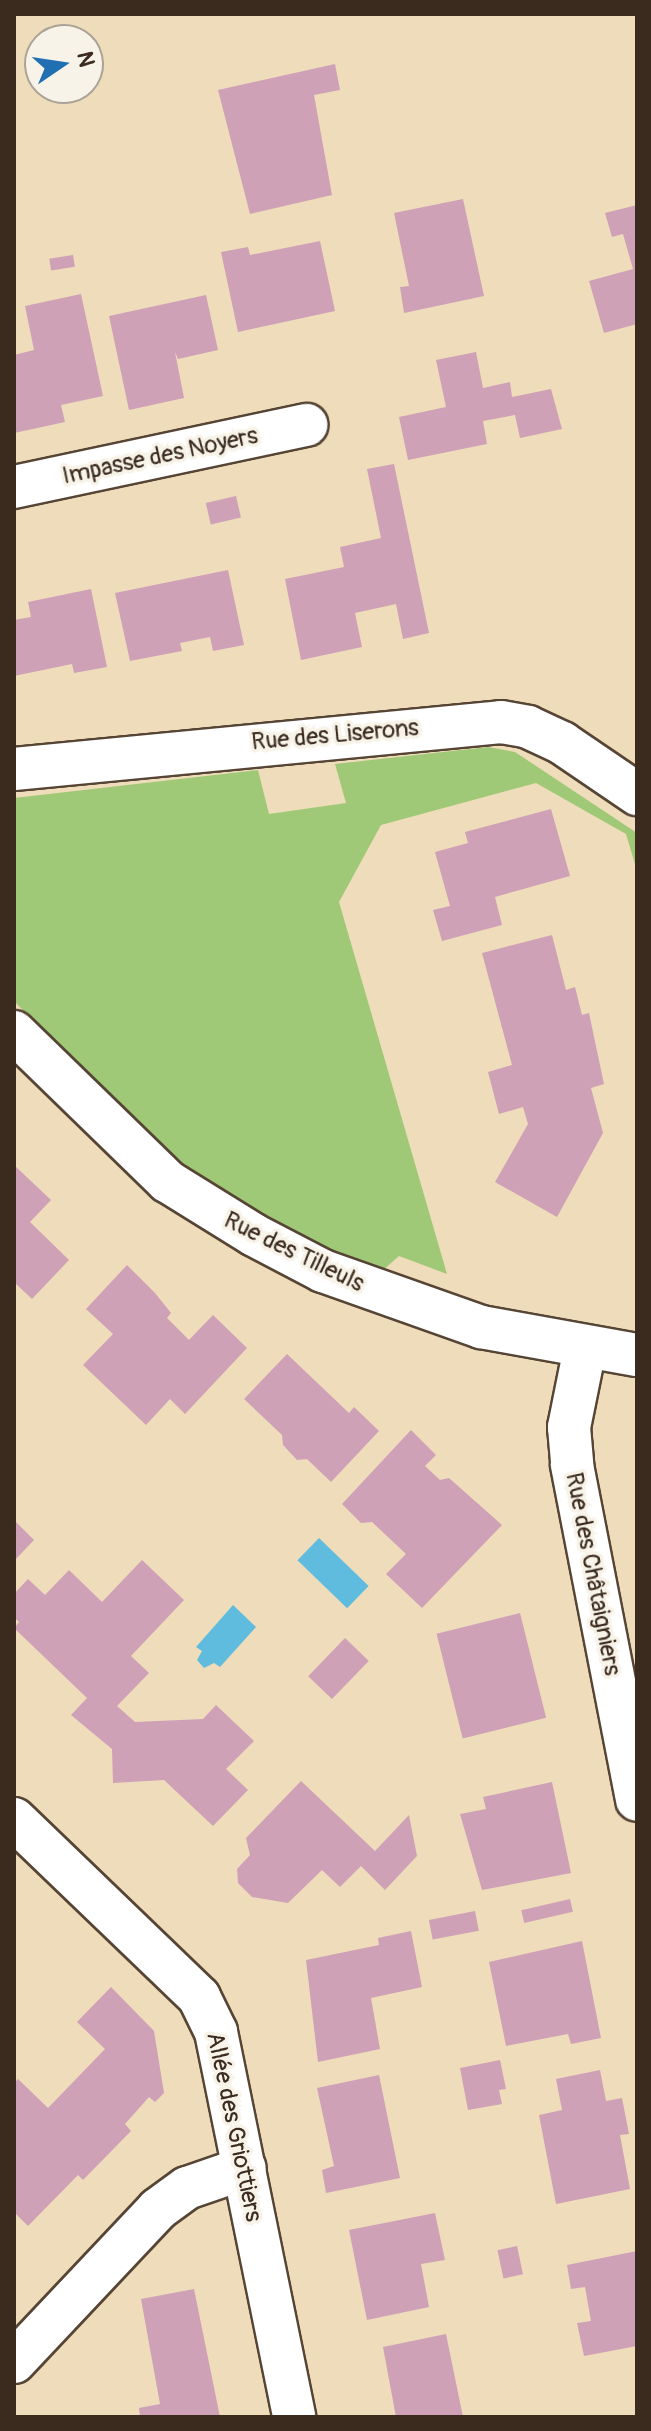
<!DOCTYPE html>
<meta charset="utf-8">
<style>
body{margin:0}
#map{position:relative;width:651px;height:2431px;overflow:hidden;background:#efdcba;font-family:Pangolin,sans-serif}
div>[style]{position:absolute}
[style*='--x']{left:calc(var(--x)*1px);top:calc(var(--y)*1px);width:calc(var(--w)*1px);rotate:calc(var(--a)*1deg)}
.green>*{inset:0;background:#9fc976}
.water>*{inset:0;background:#60bcde;transform-origin:0 0}
.building>*{inset:0;background:#cea1b7;transform-origin:0 0}
.roads{filter:drop-shadow(2px 0 #564535) drop-shadow(-2px 0 #564535) drop-shadow(0 2px #564535) drop-shadow(0 -2px #564535)}
.street>*{height:42px;margin:-21px;padding:0 21px;transform-origin:21px;border-radius:21px;background:#fff}
span{translate:-50% -50%;white-space:nowrap;text-align:center;line-height:1.15;-webkit-text-stroke:7px #f7f3e8;paint-order:stroke}
.street-label{font-size:24px;color:#3b2a1e}
.frame{position:absolute;inset:0;border:16px solid #3b2a1e;pointer-events:none}
.north{position:absolute;left:24px;top:24px;width:80px;height:80px;box-sizing:border-box;background:#f7f3e8;border:2px solid #aca397;border-radius:50%;rotate:77deg;font-size:22px;font-weight:700;line-height:32px;text-align:center;color:#3b2a1e}
.north::after{content:'';display:block;margin:auto;width:28px;height:36px;background:#1f6fb2;clip-path:polygon(50% 0,100% 100%,50% 72%,0 100%)}
</style>
<div id="map">
<div class="green">
<i style="clip-path:polygon(488px 747px,515px 752px,637px 833px,637px 871px,626px 834px,536px 783px,381px 825px,339px 902px,447px 1274px,399px 1256px,382px 1271px,339px 1255px,204px 1185px,139px 1131px,14px 1001px,14px 798px,258px 770px,269px 814px,346px 803px,335px 764px)"></i>
</div>
<div class="water">
<i style="left:319px;top:1538px;width:69px;height:31px;rotate:44deg"></i>
<i style="clip-path:polygon(233px 1605px,256px 1627px,220px 1667px,214px 1663px,204px 1668px,197px 1660px,202px 1651px,196px 1647px)"></i>
</div>
<div class="building">
<i style="clip-path:polygon(335px 64px,340px 90px,314px 95px,332px 195px,250px 214px,218px 90px)"></i>
<i style="clip-path:polygon(463px 199px,484px 296px,404px 313px,400px 287px,409px 286px,394px 213px)"></i>
<i style="clip-path:polygon(637px 205px,637px 324px,604px 333px,589px 281px,633px 269px,623px 234px,612px 237px,605px 213px)"></i>
<i style="clip-path:polygon(320px 241px,335px 311px,238px 332px,221px 252px,248px 247px,250px 255px)"></i>
<i style="left:73px;top:255px;width:12px;height:24px;rotate:81deg"></i>
<i style="clip-path:polygon(81px 294px,103px 396px,61px 405px,65px 422px,14px 433px,14px 355px,34px 350px,25px 306px)"></i>
<i style="clip-path:polygon(206px 295px,218px 350px,178px 359px,175px 352px,184px 398px,129px 410px,109px 316px)"></i>
<i style="clip-path:polygon(476px 352px,483px 388px,510px 382px,512px 397px,551px 389px,562px 429px,520px 438px,515px 415px,483px 421px,487px 444px,408px 460px,399px 417px,446px 407px,436px 360px)"></i>
<i style="clip-path:polygon(394px 464px,429px 633px,403px 639px,396px 604px,355px 613px,362px 647px,301px 660px,285px 579px,344px 567px,340px 547px,381px 538px,367px 469px)"></i>
<i style="left:236px;top:496px;width:22px;height:31px;rotate:77deg"></i>
<i style="clip-path:polygon(228px 570px,244px 645px,213px 651px,210px 637px,180px 643px,182px 651px,130px 661px,115px 593px)"></i>
<i style="clip-path:polygon(91px 589px,107px 667px,74px 673px,72px 664px,14px 676px,14px 620px,31px 617px,28px 602px)"></i>
<i style="clip-path:polygon(551px 809px,570px 876px,495px 897px,502px 925px,442px 941px,433px 910px,450px 906px,435px 852px,468px 843px,465px 832px)"></i>
<i style="clip-path:polygon(552px 935px,566px 990px,575px 987px,582px 1015px,589px 1013px,604px 1084px,591px 1088px,603px 1133px,557px 1217px,495px 1182px,528px 1124px,523px 1107px,499px 1114px,488px 1072px,512px 1065px,482px 953px)"></i>
<i style="clip-path:polygon(14px 1165px,51px 1200px,30px 1222px,69px 1260px,32px 1299px,14px 1282px)"></i>
<i style="clip-path:polygon(127px 1265px,155px 1293px,171px 1313px,167px 1318px,189px 1340px,213px 1315px,247px 1348px,185px 1414px,170px 1399px,146px 1425px,83px 1365px,113px 1334px,86px 1309px)"></i>
<i style="clip-path:polygon(287px 1354px,349px 1413px,354px 1407px,379px 1431px,331px 1482px,307px 1459px,297px 1460px,283px 1445px,282px 1435px,244px 1399px)"></i>
<i style="clip-path:polygon(411px 1430px,436px 1455px,425px 1466px,440px 1480px,449px 1478px,502px 1525px,422px 1608px,386px 1574px,406px 1554px,372px 1522px,361px 1523px,342px 1504px)"></i>
<i style="clip-path:polygon(14px 1520px,34px 1540px,14px 1561px)"></i>
<i style="clip-path:polygon(142px 1560px,184px 1600px,131px 1656px,149px 1673px,117px 1706px,135px 1722px,203px 1719px,216px 1705px,254px 1741px,226px 1769px,248px 1790px,213px 1826px,164px 1780px,113px 1783px,112px 1749px,71px 1715px,87px 1698px,14px 1628px,19px 1622px,14px 1617px,14px 1594px,28px 1579px,45px 1595px,69px 1570px,102px 1602px)"></i>
<i style="left:520px;top:1613px;width:108px;height:86px;rotate:76deg"></i>
<i style="left:345px;top:1638px;width:33px;height:53px;rotate:44deg"></i>
<i style="clip-path:polygon(301px 1781px,375px 1851px,409px 1815px,417px 1856px,385px 1890px,361px 1866px,340px 1887px,322px 1870px,288px 1903px,252px 1897px,238px 1883px,237px 1869px,250px 1855px,246px 1838px)"></i>
<i style="clip-path:polygon(552px 1782px,571px 1873px,482px 1890px,460px 1814px,486px 1809px,483px 1797px)"></i>
<i style="left:570px;top:1899px;width:13px;height:50px;rotate:77deg"></i>
<i style="left:475px;top:1911px;width:20px;height:47px;rotate:79deg"></i>
<i style="clip-path:polygon(411px 1931px,422px 1987px,371px 1998px,380px 2049px,318px 2062px,306px 1960px,379px 1945px,378px 1938px)"></i>
<i style="clip-path:polygon(582px 1941px,601px 2038px,571px 2044px,568px 2034px,506px 2046px,489px 1962px)"></i>
<i style="clip-path:polygon(111px 1987px,154px 2031px,164px 2093px,155px 2102px,149px 2097px,125px 2124px,131px 2131px,83px 2180px,78px 2175px,28px 2226px,14px 2212px,14px 2083px,18px 2079px,48px 2108px,105px 2049px,77px 2022px)"></i>
<i style="clip-path:polygon(500px 2060px,506px 2089px,499px 2090px,502px 2104px,468px 2110px,460px 2068px)"></i>
<i style="clip-path:polygon(600px 2070px,606px 2101px,622px 2098px,629px 2134px,620px 2135px,630px 2189px,556px 2204px,539px 2115px,562px 2110px,556px 2079px)"></i>
<i style="clip-path:polygon(379px 2075px,400px 2178px,326px 2193px,322px 2170px,334px 2166px,317px 2088px)"></i>
<i style="clip-path:polygon(435px 2213px,445px 2260px,421px 2264px,429px 2307px,367px 2320px,349px 2230px)"></i>
<i style="left:517px;top:2246px;width:29px;height:20px;rotate:78deg"></i>
<i style="clip-path:polygon(637px 2251px,637px 2346px,584px 2356px,577px 2323px,591px 2321px,585px 2287px,571px 2289px,567px 2265px)"></i>
<i style="clip-path:polygon(194px 2289px,220px 2417px,140px 2417px,139px 2408px,160px 2404px,141px 2299px)"></i>
<i style="clip-path:polygon(446px 2334px,463px 2417px,396px 2417px,383px 2347px)"></i>
</div>
<div class="roads">
<div class="street">
<i style="--x:14;--y:487;--w:299;--a:-12"></i>
<i style="--x:14;--y:769;--w:489;--a:-5.5"></i>
<i style="--x:501;--y:722;--w:27;--a:10"></i>
<i style="--x:528;--y:727;--w:38;--a:25"></i>
<i style="--x:562;--y:743;--w:91;--a:34.2"></i>
<i style="--x:14;--y:1032;--w:214;--a:44.2"></i>
<i style="--x:167;--y:1181;--w:102;--a:31.8"></i>
<i style="--x:254;--y:1235;--w:78;--a:27.6"></i>
<i style="--x:323;--y:1271;--w:168;--a:19.5"></i>
<i style="--x:481;--y:1327;--w:158;--a:10.2"></i>
<i style="--x:585;--y:1348;--w:81;--a:101.4"></i>
<i style="--x:569;--y:1427;--w:38;--a:85"></i>
<i style="--x:572;--y:1465;--w:341;--a:79"></i>
<i style="--x:14;--y:1819;--w:257;--a:43.9"></i>
<i style="--x:199;--y:1997;--w:39;--a:64"></i>
<i style="--x:216;--y:2032;--w:393;--a:78.5"></i>
<i style="--x:14;--y:2362;--w:210;--a:-46.7"></i>
<i style="--x:158;--y:2209;--w:36;--a:-36"></i>
<i style="--x:187;--y:2188;--w:61;--a:-19"></i>
</div>
</div>
<div class="street-label">
<span style="left:160px;top:456px;rotate:-12deg">Impasse des Noyers</span>
<span style="left:335px;top:735px;rotate:-5deg">Rue des Liserons</span>
<span style="left:294px;top:1252px;rotate:26deg">Rue des Tilleuls</span>
<span style="left:593px;top:1574px;rotate:79deg">Rue des Châtaigniers</span>
<span style="left:234px;top:2127px;rotate:78deg">Allée des Griottiers</span>
</div>
<div class="frame"></div>
<div class="north">N</div>
</div>
